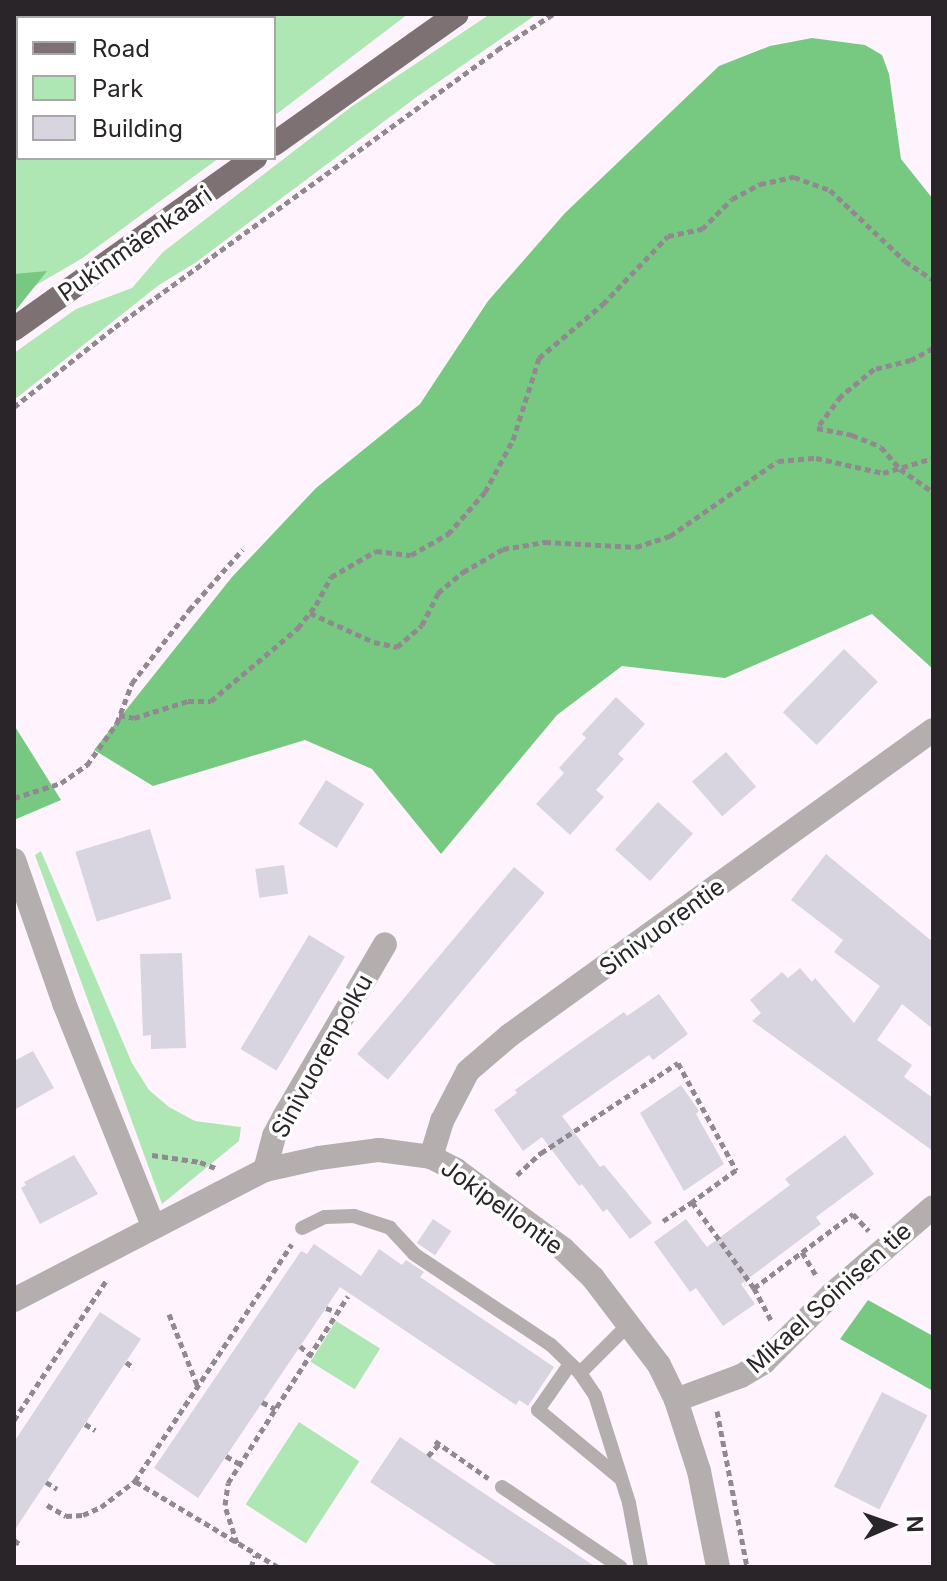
<!DOCTYPE html>
<meta charset="utf-8">
<style>
body{margin:0}
#map{position:relative;width:947px;height:1581px;overflow:hidden;background:#fff4fe;font-family:Inter,sans-serif}
div>[style]{position:absolute}
[style*='--x']{left:calc(var(--x)*1px);top:calc(var(--y)*1px);width:calc(var(--w)*1px);rotate:calc(var(--a)*1deg)}
.green>*{inset:0;background:#aee7b3;transform-origin:0 0}
.forest>*{inset:0;background:#77c981}
.building>*{inset:0;background:#d8d4e0;transform-origin:0 0}
.path>*{height:5px;margin-top:-2.5px;transform-origin:0;background:repeating-linear-gradient(90deg,#918990 0 6px,transparent 0 10px)}
.lane>*{height:14px;margin:-7px;padding:0 7px;transform-origin:7px;border-radius:7px;background:#b5aeaf}
.street>*{height:24px;margin:-12px;padding:0 12px;transform-origin:12px;border-radius:12px;background:#b5aeaf}
.primary>*{height:24px;margin:-12px;padding:0 12px;transform-origin:12px;border-radius:12px;background:#7d7174}
span{translate:-50% -50%;white-space:nowrap;text-align:center;line-height:1.15;-webkit-text-stroke:7px #fff;paint-order:stroke}
.street-label{font-size:24px;color:#292529}
.frame{position:absolute;inset:0;border:16px solid #292529;pointer-events:none}
.legend{position:absolute;left:16px;top:16px;width:260px;height:144px;box-sizing:border-box;background:#fff;border:2px solid #a9a8a9;margin:0;padding:10px 14px;list-style:none;font-size:24px;color:#292529}
.legend li{display:flex;align-items:center;gap:16px;height:40px}
.legend b{width:40px;border:2px solid #a9a8a9}
.north{position:absolute;left:851px;top:1485px;width:80px;height:80px;-webkit-text-stroke:6px #fff;paint-order:stroke;rotate:88deg;font-size:22px;font-weight:700;line-height:32px;text-align:center;color:#292529}
.north::after{content:'';display:block;margin:auto;width:28px;height:36px;background:#292529;clip-path:polygon(50% 0,100% 100%,50% 72%,0 100%)}
</style>
<div id="map">
<div class="green">
<i style="clip-path:polygon(14px 14px,408px 14px,274px 116px,274px 18px,18px 18px,18px 158px,219px 158px,81px 259px,14px 298px)"></i>
<i style="clip-path:polygon(490px 14px,537px 14px,418px 96px,195px 263px,159px 285px,14px 400px,14px 353px,76px 309px,132px 288px,163px 252px,351px 107px)"></i>
<i style="clip-path:polygon(41px 851px,132px 1063px,149px 1090px,169px 1107px,195px 1121px,241px 1127px,239px 1141px,162px 1204px,35px 855px)"></i>
<i style="left:336px;top:1321px;width:52px;height:48px;rotate:32deg"></i>
<i style="left:299px;top:1422px;width:72px;height:98px;rotate:33deg"></i>
</div>
<div class="forest">
<i style="clip-path:polygon(812px 38px,865px 45px,882px 55px,889px 74px,901px 159px,933px 199px,933px 669px,872px 614px,725px 678px,622px 666px,557px 715px,441px 854px,372px 769px,305px 740px,153px 786px,94px 750px,232px 577px,316px 488px,420px 404px,488px 301px,565px 213px,719px 66px,770px 46px)"></i>
<i style="clip-path:polygon(47px 271px,16px 310px,14px 311px,14px 274px)"></i>
<i style="clip-path:polygon(14px 725px,61px 800px,14px 820px)"></i>
<i style="clip-path:polygon(868px 1300px,933px 1336px,933px 1391px,840px 1339px)"></i>
</div>
<div class="building">
<i style="left:844px;top:649px;width:47px;height:88px;rotate:44deg"></i>
<i style="clip-path:polygon(616px 697px,645px 724px,618px 754px,624px 759px,596px 790px,604px 797px,570px 835px,536px 804px,564px 773px,559px 768px,586px 738px,582px 734px)"></i>
<i style="left:726px;top:752px;width:46px;height:45px;rotate:49deg"></i>
<i style="left:326px;top:780px;width:45px;height:52px;rotate:32deg"></i>
<i style="left:658px;top:802px;width:47px;height:64px;rotate:42deg"></i>
<i style="left:150px;top:829px;width:73px;height:78px;rotate:73deg"></i>
<i style="clip-path:polygon(826px 854px,933px 942px,933px 1029px,902px 1004px,877px 1040px,912px 1065px,904px 1077px,933px 1098px,933px 1151px,752px 1021px,761px 1013px,750px 1000px,782px 972px,788px 978px,800px 968px,812px 982px,815px 978px,854px 1023px,880px 986px,834px 952px,843px 940px,791px 900px)"></i>
<i style="left:284px;top:865px;width:29px;height:29px;rotate:82deg"></i>
<i style="left:514px;top:867px;width:40px;height:244px;rotate:40deg"></i>
<i style="left:309px;top:935px;width:42px;height:133px;rotate:31deg"></i>
<i style="clip-path:polygon(182px 953px,186px 1048px,151px 1049px,151px 1035px,143px 1036px,140px 954px)"></i>
<i style="clip-path:polygon(659px 994px,688px 1034px,653px 1060px,649px 1055px,562px 1116px,600px 1167px,604px 1165px,652px 1223px,630px 1239px,607px 1209px,603px 1212px,582px 1184px,579px 1186px,542px 1137px,523px 1151px,494px 1110px,517px 1093px,515px 1090px,563px 1055px,624px 1012px,627px 1016px)"></i>
<i style="clip-path:polygon(33px 1051px,54px 1088px,14px 1110px,14px 1061px)"></i>
<i style="clip-path:polygon(681px 1085px,699px 1111px,696px 1114px,724px 1164px,684px 1191px,640px 1113px)"></i>
<i style="clip-path:polygon(845px 1135px,874px 1174px,816px 1217px,821px 1224px,741px 1284px,755px 1304px,723px 1326px,696px 1288px,690px 1292px,654px 1242px,686px 1219px,707px 1247px,790px 1185px,785px 1179px)"></i>
<i style="clip-path:polygon(74px 1155px,98px 1194px,40px 1224px,21px 1188px,26px 1185px,24px 1182px)"></i>
<i style="left:433px;top:1219px;width:22px;height:29px;rotate:34deg"></i>
<i style="clip-path:polygon(314px 1244px,361px 1276px,379px 1249px,402px 1265px,406px 1260px,424px 1272px,420px 1277px,554px 1367px,528px 1406px,519px 1400px,516px 1405px,340px 1287px,198px 1498px,154px 1468px,301px 1251px,307px 1254px)"></i>
<i style="clip-path:polygon(100px 1312px,141px 1339px,14px 1531px,14px 1442px)"></i>
<i style="left:882px;top:1392px;width:51px;height:106px;rotate:27deg"></i>
<i style="clip-path:polygon(400px 1437px,485px 1494px,596px 1567px,499px 1567px,370px 1482px)"></i>
</div>
<div class="path">
<i style="--x:933;--y:348;--w:25;--a:151"></i>
<i style="--x:911;--y:360;--w:38;--a:166"></i>
<i style="--x:874;--y:369;--w:43;--a:140.7"></i>
<i style="--x:841;--y:396;--w:40;--a:127"></i>
<i style="--x:817;--y:428;--w:36;--a:11"></i>
<i style="--x:852;--y:435;--w:31;--a:22"></i>
<i style="--x:881;--y:447;--w:29;--a:49"></i>
<i style="--x:900;--y:469;--w:40;--a:34.9"></i>
<i style="--x:14;--y:407;--w:129;--a:-38.4"></i>
<i style="--x:115;--y:327;--w:472;--a:-35.9"></i>
<i style="--x:497;--y:50;--w:67;--a:-32.7"></i>
<i style="--x:310;--y:613;--w:70;--a:24.4"></i>
<i style="--x:374;--y:642;--w:24;--a:12"></i>
<i style="--x:397;--y:647;--w:33;--a:-41"></i>
<i style="--x:422;--y:625;--w:36;--a:-63"></i>
<i style="--x:438;--y:593;--w:33;--a:-40"></i>
<i style="--x:463;--y:572;--w:46;--a:-29.9"></i>
<i style="--x:503;--y:549;--w:43;--a:-9.5"></i>
<i style="--x:545;--y:542;--w:91;--a:3.1"></i>
<i style="--x:636;--y:547;--w:36;--a:-18"></i>
<i style="--x:670;--y:536;--w:131;--a:-34.8"></i>
<i style="--x:778;--y:461;--w:38;--a:-5"></i>
<i style="--x:816;--y:458;--w:69;--a:12.6"></i>
<i style="--x:883;--y:473;--w:52;--a:-16.7"></i>
<i style="--x:119;--y:715;--w:15;--a:11"></i>
<i style="--x:134;--y:718;--w:57;--a:-17.5"></i>
<i style="--x:188;--y:701;--w:23;--a:0"></i>
<i style="--x:211;--y:701;--w:114;--a:-40"></i>
<i style="--x:298;--y:628;--w:29;--a:-52"></i>
<i style="--x:316;--y:605;--w:32;--a:-62"></i>
<i style="--x:331;--y:577;--w:52;--a:-30"></i>
<i style="--x:376;--y:551;--w:35;--a:7"></i>
<i style="--x:411;--y:555;--w:43;--a:-29.6"></i>
<i style="--x:448;--y:534;--w:56;--a:-48.6"></i>
<i style="--x:485;--y:492;--w:59;--a:-61.7"></i>
<i style="--x:513;--y:440;--w:86;--a:-72.4"></i>
<i style="--x:539;--y:358;--w:84;--a:-40.2"></i>
<i style="--x:603;--y:304;--w:94;--a:-46.3"></i>
<i style="--x:668;--y:236;--w:35;--a:-12"></i>
<i style="--x:702;--y:229;--w:42;--a:-45"></i>
<i style="--x:732;--y:199;--w:32;--a:-28"></i>
<i style="--x:760;--y:184;--w:35;--a:-12"></i>
<i style="--x:794;--y:177;--w:38;--a:20"></i>
<i style="--x:830;--y:190;--w:103;--a:43.4"></i>
<i style="--x:905;--y:261;--w:34;--a:34"></i>
<i style="--x:14;--y:798;--w:49;--a:-17.7"></i>
<i style="--x:61;--y:783;--w:32;--a:-35"></i>
<i style="--x:87;--y:765;--w:52;--a:-54.5"></i>
<i style="--x:117;--y:723;--w:43;--a:-69.4"></i>
<i style="--x:132;--y:683;--w:93;--a:-52"></i>
<i style="--x:189;--y:610;--w:81;--a:-48.5"></i>
<i style="--x:152;--y:1155;--w:49;--a:8.3"></i>
<i style="--x:200;--y:1162;--w:17;--a:21"></i>
<i style="--x:517;--y:1175;--w:33;--a:-43"></i>
<i style="--x:541;--y:1153;--w:164;--a:-33.3"></i>
<i style="--x:678;--y:1063;--w:122;--a:61.5"></i>
<i style="--x:736;--y:1170;--w:54;--a:144"></i>
<i style="--x:663;--y:1221;--w:35;--a:-33"></i>
<i style="--x:692;--y:1202;--w:106;--a:54.2"></i>
<i style="--x:754;--y:1288;--w:38;--a:62"></i>
<i style="--x:802;--y:1252;--w:27;--a:59"></i>
<i style="--x:754;--y:1288;--w:124;--a:-36.8"></i>
<i style="--x:853;--y:1214;--w:23;--a:47"></i>
<i style="--x:326;--y:1308;--w:12;--a:20"></i>
<i style="--x:169;--y:1314;--w:79;--a:68.3"></i>
<i style="--x:300;--y:1346;--w:13;--a:42"></i>
<i style="--x:126;--y:1362;--w:10;--a:37"></i>
<i style="--x:262;--y:1402;--w:15;--a:28"></i>
<i style="--x:717;--y:1411;--w:159;--a:79.1"></i>
<i style="--x:14;--y:1420;--w:167;--a:-56.5"></i>
<i style="--x:85;--y:1424;--w:12;--a:31"></i>
<i style="--x:435;--y:1441;--w:65;--a:34.9"></i>
<i style="--x:226;--y:1456;--w:16;--a:30"></i>
<i style="--x:428;--y:1456;--w:16;--a:-47"></i>
<i style="--x:46;--y:1482;--w:13;--a:32"></i>
<i style="--x:47;--y:1505;--w:22;--a:30"></i>
<i style="--x:66;--y:1516;--w:17;--a:-3"></i>
<i style="--x:83;--y:1515;--w:20;--a:-24"></i>
<i style="--x:101;--y:1507;--w:43;--a:-37.4"></i>
<i style="--x:14;--y:1540;--w:9;--a:36"></i>
<i style="--x:237;--y:1543;--w:40;--a:-108"></i>
<i style="--x:225;--y:1505;--w:22;--a:-82"></i>
<i style="--x:228;--y:1483;--w:222;--a:-57.3"></i>
<i style="--x:251;--y:1567;--w:12;--a:-70"></i>
<i style="--x:278;--y:1567;--w:167;--a:-149"></i>
<i style="--x:135;--y:1481;--w:284;--a:-56.5"></i>
</div>
<div class="lane">
<i style="--x:302;--y:1228;--w:25;--a:-26"></i>
<i style="--x:325;--y:1217;--w:29;--a:-2"></i>
<i style="--x:354;--y:1216;--w:38;--a:18"></i>
<i style="--x:390;--y:1228;--w:35;--a:47"></i>
<i style="--x:414;--y:1254;--w:164;--a:33.6"></i>
<i style="--x:551;--y:1345;--w:40;--a:44"></i>
<i style="--x:580;--y:1373;--w:27;--a:56"></i>
<i style="--x:595;--y:1395;--w:113;--a:72.5"></i>
<i style="--x:629;--y:1503;--w:65;--a:79.4"></i>
<i style="--x:570;--y:1364;--w:56;--a:124.8"></i>
<i style="--x:538;--y:1410;--w:108;--a:39.7"></i>
<i style="--x:580;--y:1373;--w:69;--a:-45"></i>
<i style="--x:502;--y:1487;--w:143;--a:34.1"></i>
</div>
<div class="street">
<i style="--x:14;--y:860;--w:151;--a:70.7"></i>
<i style="--x:64;--y:1003;--w:240;--a:68.2"></i>
<i style="--x:431;--y:1157;--w:38;--a:-73"></i>
<i style="--x:442;--y:1121;--w:56;--a:-62.5"></i>
<i style="--x:468;--y:1071;--w:55;--a:-40.6"></i>
<i style="--x:510;--y:1035;--w:521;--a:-35.79"></i>
<i style="--x:265;--y:1170;--w:35;--a:-75"></i>
<i style="--x:274;--y:1136;--w:21;--a:-62"></i>
<i style="--x:284;--y:1117;--w:200;--a:-59.7"></i>
<i style="--x:14;--y:1300;--w:283;--a:-27.4"></i>
<i style="--x:265;--y:1170;--w:55;--a:-12.5"></i>
<i style="--x:319;--y:1158;--w:61;--a:-7.6"></i>
<i style="--x:379;--y:1150;--w:52;--a:7.7"></i>
<i style="--x:431;--y:1157;--w:28;--a:27"></i>
<i style="--x:456;--y:1170;--w:133;--a:36.4"></i>
<i style="--x:563;--y:1249;--w:42;--a:44"></i>
<i style="--x:593;--y:1278;--w:109;--a:52.8"></i>
<i style="--x:659;--y:1365;--w:39;--a:64"></i>
<i style="--x:676;--y:1400;--w:75;--a:72.1"></i>
<i style="--x:699;--y:1471;--w:98;--a:78.8"></i>
<i style="--x:676;--y:1400;--w:69;--a:-20.3"></i>
<i style="--x:741;--y:1376;--w:27;--a:-31"></i>
<i style="--x:764;--y:1362;--w:96;--a:-45"></i>
<i style="--x:832;--y:1294;--w:133;--a:-40.7"></i>
</div>
<div class="primary">
<i style="--x:274;--y:144;--w:224;--a:-35.4"></i>
<i style="--x:14;--y:329;--w:296;--a:-35.4"></i>
</div>
<div class="street-label">
<span style="left:135px;top:244px;rotate:-35deg">Pukinmäenkaari</span>
<span style="left:662px;top:927px;rotate:-36deg">Sinivuorentie</span>
<span style="left:322px;top:1056px;rotate:-61deg">Sinivuorenpolku</span>
<span style="left:502px;top:1207px;rotate:36deg">Jokipellontie</span>
<span style="left:829px;top:1298px;rotate:-42deg">Mikael Soinisen tie</span>
</div>
<div class="frame"></div>
<ul class="legend">
<li><b style="height:10px;background:#7d7174"></b>Road</li>
<li><b style="height:22px;background:#aee7b3"></b>Park</li>
<li><b style="height:22px;background:#d8d4e0"></b>Building</li>
</ul>
<div class="north">N</div>
</div>
